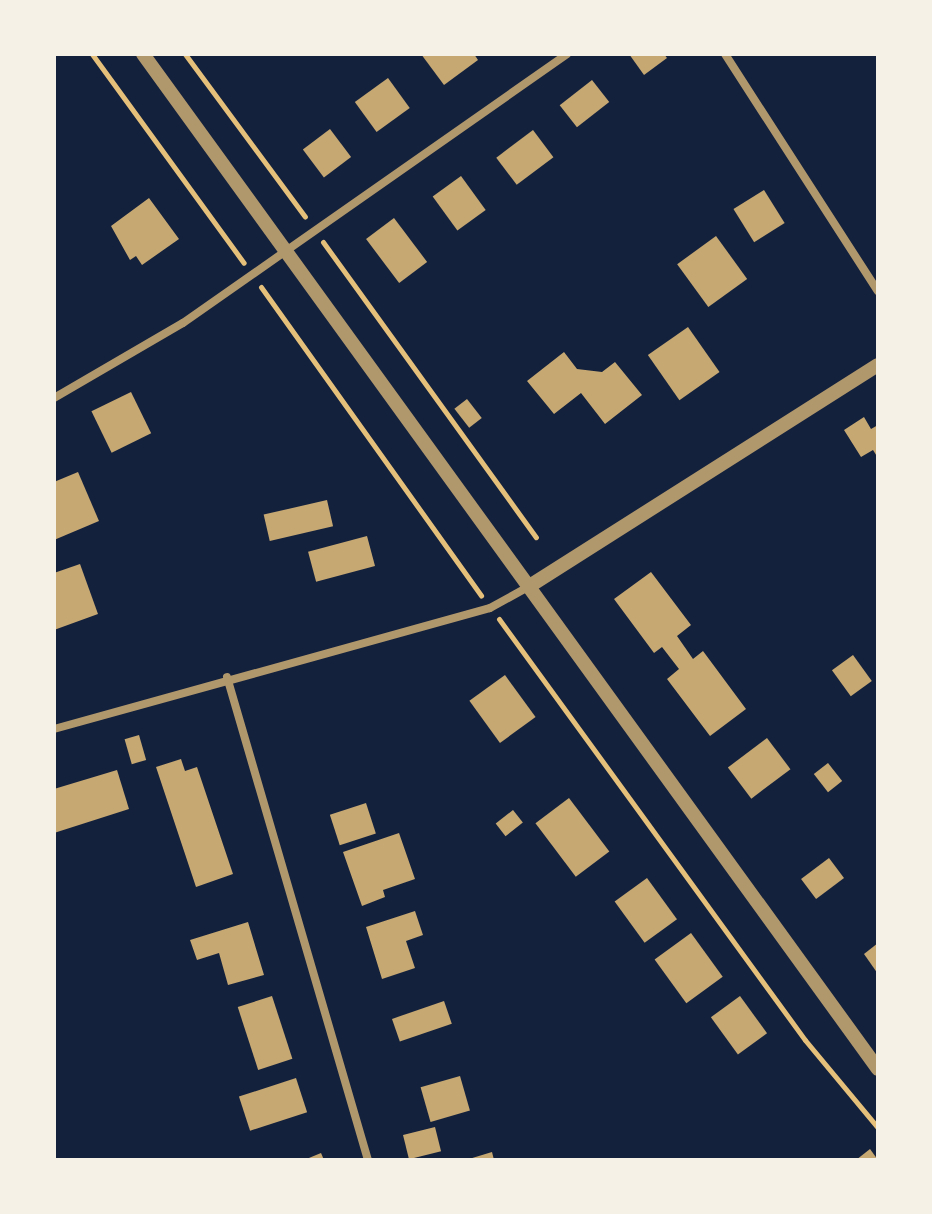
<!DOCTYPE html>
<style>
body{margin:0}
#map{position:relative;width:932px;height:1214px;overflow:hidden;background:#14213d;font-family:"Source Sans 3",sans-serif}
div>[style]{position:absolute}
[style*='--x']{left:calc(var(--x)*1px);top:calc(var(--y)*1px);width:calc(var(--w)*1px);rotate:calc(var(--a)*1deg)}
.building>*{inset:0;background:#c6a872;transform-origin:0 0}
.path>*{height:5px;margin:-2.5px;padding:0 2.5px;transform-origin:2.5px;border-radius:2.5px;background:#e5c07b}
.minor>*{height:8px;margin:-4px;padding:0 4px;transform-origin:4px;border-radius:4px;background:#b1986c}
.tertiary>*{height:14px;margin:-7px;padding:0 7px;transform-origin:7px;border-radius:7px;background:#b1986c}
span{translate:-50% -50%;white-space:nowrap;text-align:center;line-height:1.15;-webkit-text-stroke:6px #f6f1e7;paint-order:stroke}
.frame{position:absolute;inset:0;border:56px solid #f6f1e7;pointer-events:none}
</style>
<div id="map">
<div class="building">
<i style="clip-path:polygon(421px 54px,474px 54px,478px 60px,444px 85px)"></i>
<i style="clip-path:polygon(629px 54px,664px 54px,667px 58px,644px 75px)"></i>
<i style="left:388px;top:78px;width:37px;height:41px;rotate:54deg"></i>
<i style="left:592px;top:80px;width:28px;height:41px;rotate:52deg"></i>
<i style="left:330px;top:129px;width:35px;height:34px;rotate:53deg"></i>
<i style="left:533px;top:130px;width:34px;height:46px;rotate:53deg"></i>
<i style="left:461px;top:176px;width:42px;height:35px;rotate:54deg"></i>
<i style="left:764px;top:190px;width:39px;height:36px;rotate:58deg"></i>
<i style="clip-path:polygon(149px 198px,179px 239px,142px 265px,136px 256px,130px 260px,111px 226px)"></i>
<i style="left:394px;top:218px;width:55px;height:35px;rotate:53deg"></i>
<i style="left:716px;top:236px;width:53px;height:48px;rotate:54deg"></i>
<i style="left:688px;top:327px;width:55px;height:49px;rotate:55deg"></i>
<i style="clip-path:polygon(564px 352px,577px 369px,602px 372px,615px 362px,642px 395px,605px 424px,581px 393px,554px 414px,527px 381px)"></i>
<i style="left:131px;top:392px;width:46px;height:44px;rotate:64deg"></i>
<i style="left:467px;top:399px;width:24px;height:16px;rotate:52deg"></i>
<i style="clip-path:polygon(864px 417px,871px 429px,878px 425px,878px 458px,873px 450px,861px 457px,844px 430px)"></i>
<i style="clip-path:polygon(78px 472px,99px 521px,54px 540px,54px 482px)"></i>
<i style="left:327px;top:500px;width:27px;height:65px;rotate:77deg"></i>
<i style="left:367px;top:536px;width:31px;height:61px;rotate:75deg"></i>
<i style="clip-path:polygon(80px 564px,98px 614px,54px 630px,54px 573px)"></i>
<i style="clip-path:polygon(651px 572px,691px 625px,677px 636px,693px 659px,703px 651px,746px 709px,710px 736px,667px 679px,679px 669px,662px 647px,654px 653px,614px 599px)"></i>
<i style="left:853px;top:655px;width:32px;height:26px;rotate:54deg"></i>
<i style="left:505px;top:675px;width:52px;height:44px;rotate:54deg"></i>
<i style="left:139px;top:735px;width:26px;height:15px;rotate:74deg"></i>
<i style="left:767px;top:738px;width:39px;height:49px;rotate:53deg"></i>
<i style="clip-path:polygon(181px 759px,185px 771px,197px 767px,233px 874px,196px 887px,156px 767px)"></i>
<i style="left:828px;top:763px;width:23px;height:18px;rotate:52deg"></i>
<i style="clip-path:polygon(117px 770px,129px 809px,54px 833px,54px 789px)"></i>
<i style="left:569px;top:798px;width:67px;height:42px;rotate:53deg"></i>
<i style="left:366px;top:803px;width:32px;height:38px;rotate:72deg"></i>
<i style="left:513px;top:810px;width:16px;height:22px;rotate:52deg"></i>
<i style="clip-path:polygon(399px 833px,415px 879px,383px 890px,385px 897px,362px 906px,343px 852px)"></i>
<i style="left:829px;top:858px;width:25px;height:35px;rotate:53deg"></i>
<i style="left:647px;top:878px;width:51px;height:40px;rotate:54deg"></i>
<i style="clip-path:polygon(415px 911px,423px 935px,406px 941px,415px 968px,382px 979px,366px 927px)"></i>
<i style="clip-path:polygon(248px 922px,264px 975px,228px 985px,219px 953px,197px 960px,190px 940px)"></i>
<i style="left:691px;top:933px;width:54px;height:45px;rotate:54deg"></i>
<i style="clip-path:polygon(878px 943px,878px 974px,864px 954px)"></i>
<i style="left:272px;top:996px;width:66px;height:36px;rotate:72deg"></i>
<i style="left:740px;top:996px;width:46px;height:36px;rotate:54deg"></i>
<i style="left:444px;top:1001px;width:24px;height:55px;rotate:71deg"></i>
<i style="left:460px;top:1076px;width:36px;height:41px;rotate:74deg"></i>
<i style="left:296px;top:1078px;width:36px;height:60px;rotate:72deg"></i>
<i style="left:435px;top:1127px;width:25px;height:33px;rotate:76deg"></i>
<i style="clip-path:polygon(870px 1149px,878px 1160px,856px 1160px)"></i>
<i style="clip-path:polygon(492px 1152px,494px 1160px,469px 1160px,469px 1159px)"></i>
<i style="clip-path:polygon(321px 1153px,324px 1160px,304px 1160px)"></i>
</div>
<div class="path">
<i style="--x:92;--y:54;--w:258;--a:54"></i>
<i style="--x:185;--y:54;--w:202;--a:53.6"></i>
<i style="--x:323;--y:242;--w:364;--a:54.2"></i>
<i style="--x:261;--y:287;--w:379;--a:54.5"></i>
<i style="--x:499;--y:619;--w:520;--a:53.99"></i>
<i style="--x:805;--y:1040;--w:114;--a:50.3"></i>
</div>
<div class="minor">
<i style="--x:725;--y:54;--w:282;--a:57.2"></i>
<i style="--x:54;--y:398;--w:149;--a:-30.2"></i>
<i style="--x:183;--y:323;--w:469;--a:-35"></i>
<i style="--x:227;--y:677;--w:503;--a:73.73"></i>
<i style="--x:54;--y:729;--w:452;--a:-15.5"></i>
<i style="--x:490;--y:608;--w:43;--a:-28.9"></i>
</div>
<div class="tertiary">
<i style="--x:143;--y:54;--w:1253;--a:54.09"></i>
<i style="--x:528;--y:587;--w:414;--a:-32.4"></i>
</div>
<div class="frame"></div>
</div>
